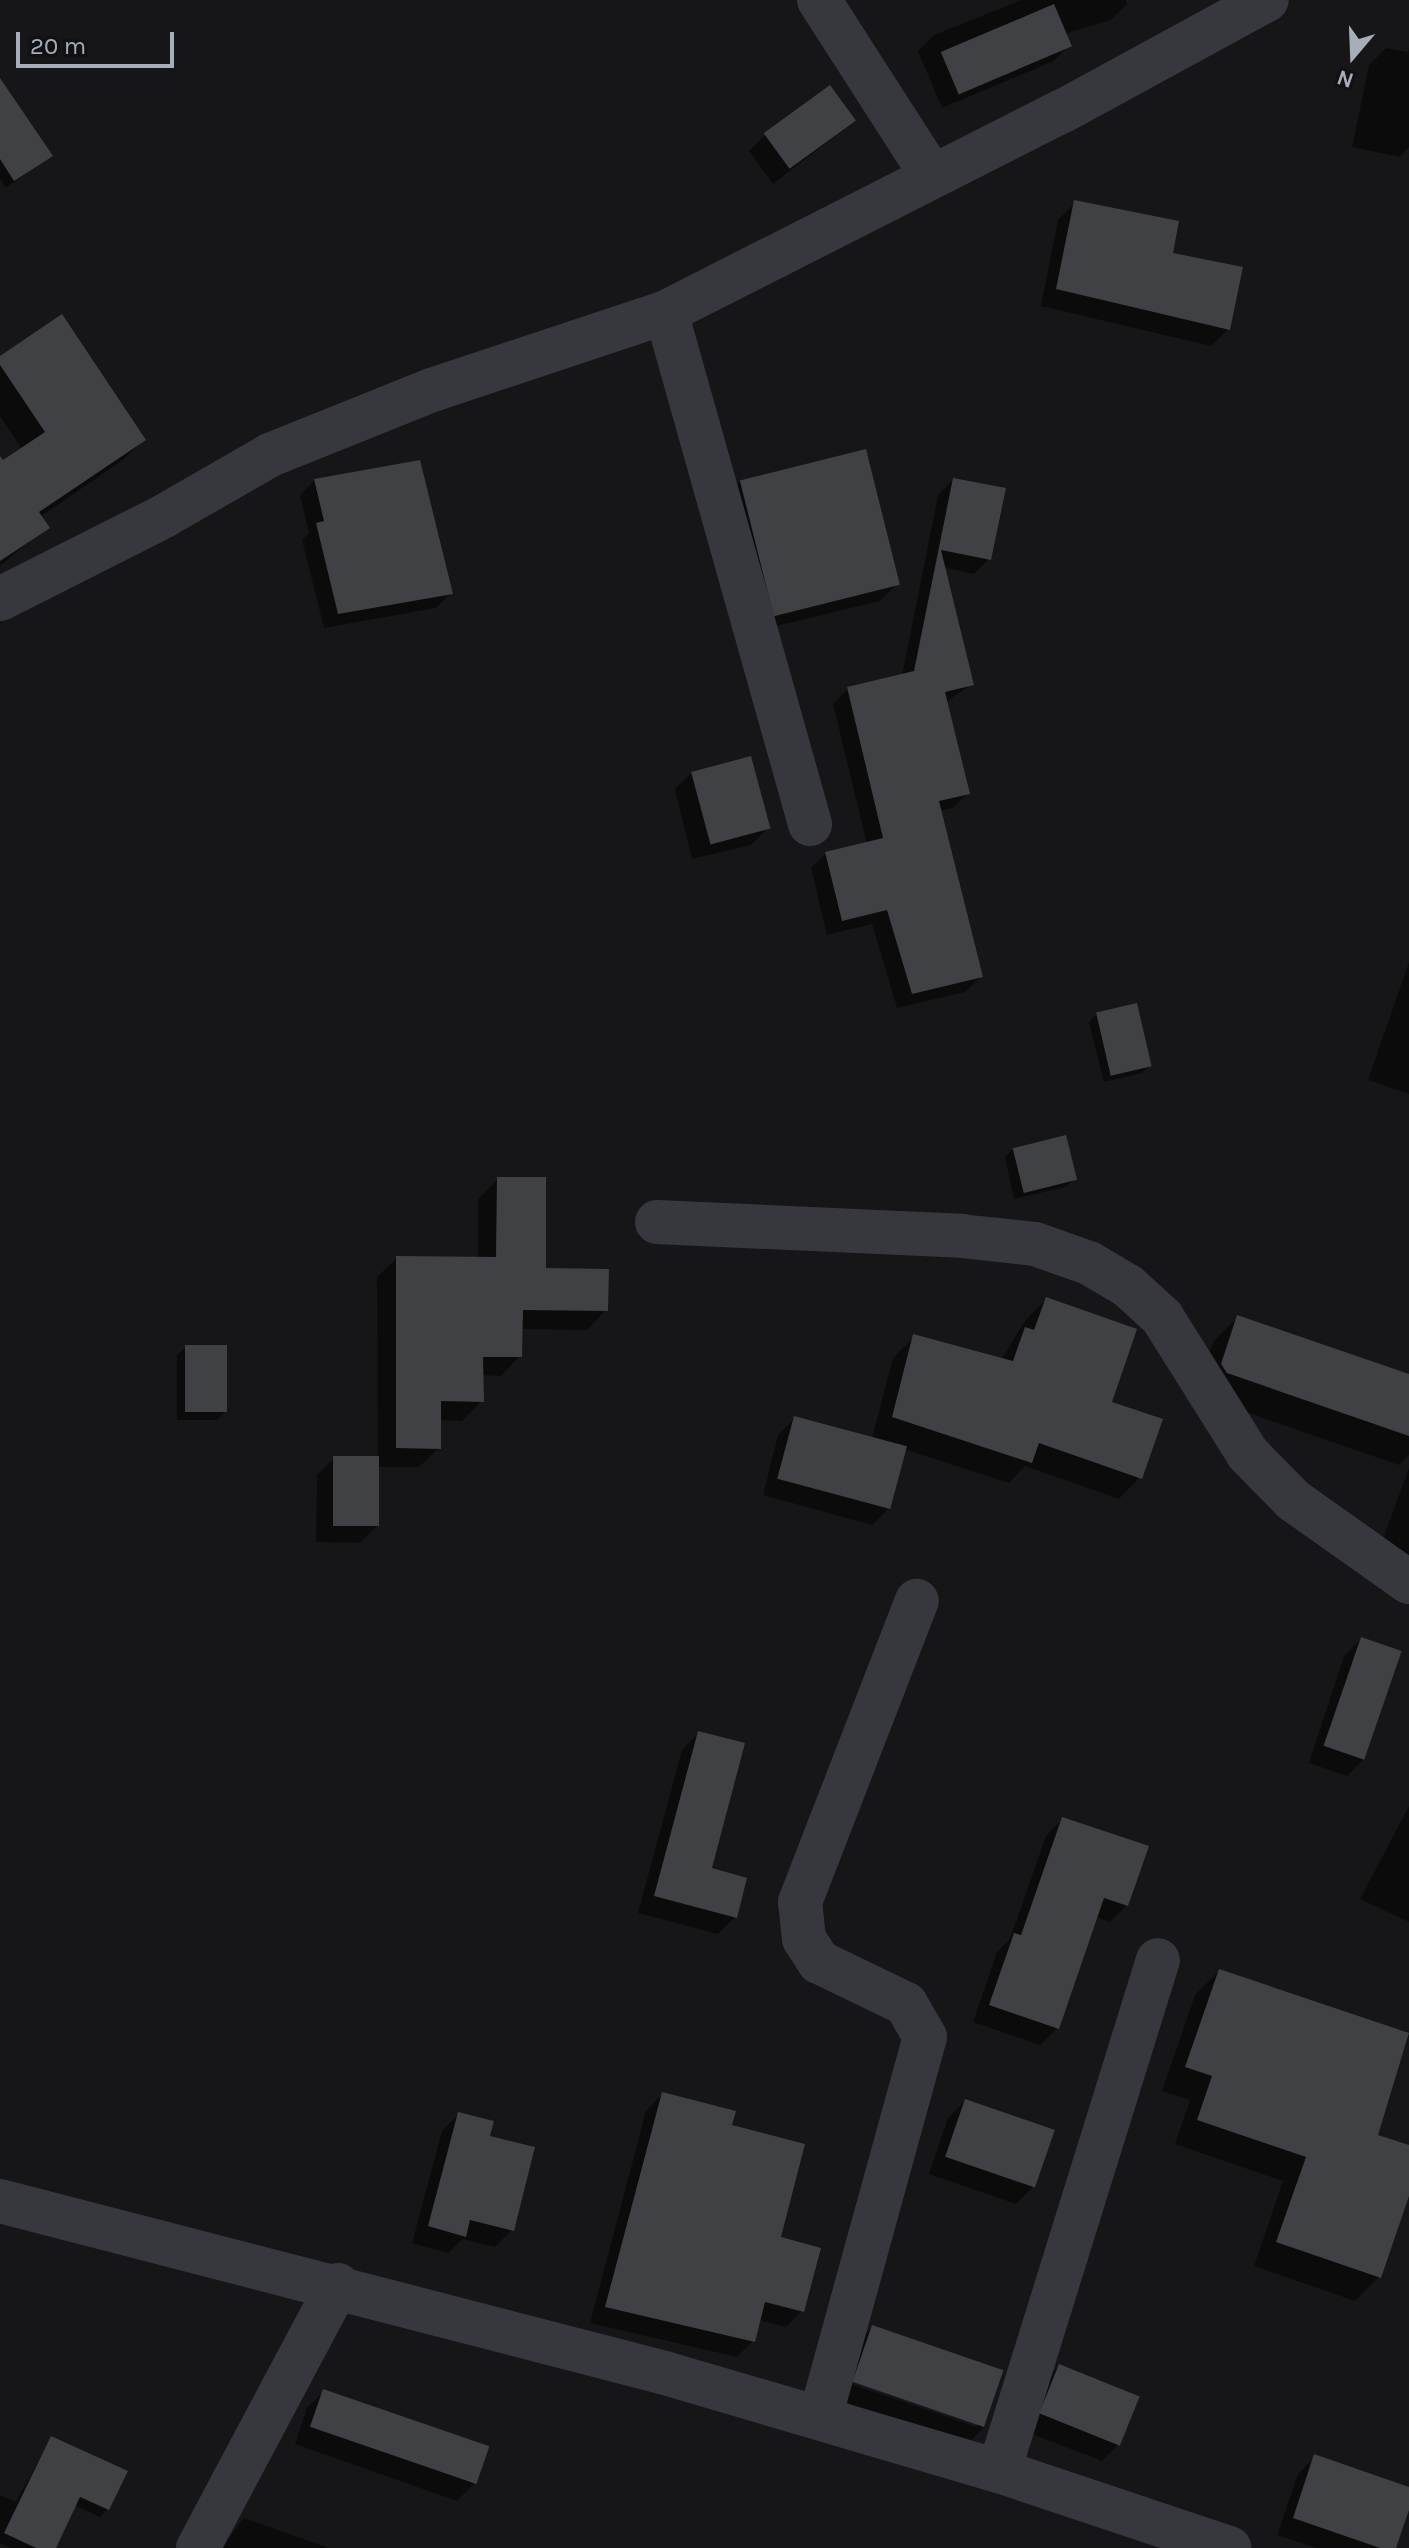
<!DOCTYPE html>
<style>
body{margin:0}
#map{position:relative;width:1409px;height:2548px;overflow:hidden;background:#161618;font-family:Karla,sans-serif}
div>[style]{position:absolute}
[style*='--x']{left:calc(var(--x)*1px);top:calc(var(--y)*1px);width:calc(var(--w)*1px);rotate:calc(var(--a)*1deg)}
.shadow>*{inset:0;background:#0007}
.building>*{inset:0;background:#404145;transform-origin:0 0}
.minor>*{height:44px;margin:-22px;padding:0 22px;transform-origin:22px;border-radius:22px;background:#37383d}
span{translate:-50% -50%;white-space:nowrap;text-align:center;line-height:1.15;-webkit-text-stroke:6px #111113;paint-order:stroke}
.north{position:absolute;left:1313px;top:16px;width:80px;height:80px;-webkit-text-stroke:6px #111113;paint-order:stroke;rotate:199deg;font-size:22px;font-weight:700;line-height:32px;text-align:center;color:#a7aeb9}
.north::after{content:'';display:block;margin:auto;width:28px;height:36px;background:#a7aeb9;clip-path:polygon(50% 0,100% 100%,50% 72%,0 100%)}
.scale{position:absolute;left:16px;top:32px;width:158px;height:36px;box-sizing:border-box;border:4px solid #a7aeb9;border-top:0;padding-left:10px;font-size:24px;line-height:28px;white-space:nowrap;color:#a7aeb9;-webkit-text-stroke:6px #111113;paint-order:stroke}
</style>
<div id="map">
<div class="shadow">
<i style="clip-path:polygon(1021px 0,1126px 0,1127px 4px,1111px 20px,1064px 34px,1069px 45px,1054px 61px,942px 108px,918px 51px,934px 35px)"></i>
<i style="clip-path:polygon(1386px 48px,1408px 52px,1409px 48px,1409px 147px,1400px 157px,1352px 147px,1369px 65px)"></i>
<i style="clip-path:polygon(0 114px,50px 156px,6px 188px,0 179px)"></i>
<i style="clip-path:polygon(854px 121px,773px 184px,749px 151px,766px 134px)"></i>
<i style="clip-path:polygon(1075px 203px,1170px 254px,1228px 329px,1211px 346px,1041px 306px,1058px 220px)"></i>
<i style="clip-path:polygon(0 359px,144px 440px,123px 460px,40px 517px,47px 527px,0 566px,0 464px,22px 449px,0 416px)"></i>
<i style="clip-path:polygon(315px 480px,451px 593px,436px 608px,324px 628px,302px 540px,309px 533px,300px 495px)"></i>
<i style="clip-path:polygon(953px 480px,989px 559px,974px 574px,943px 567px,972px 684px,946px 702px,968px 793px,953px 808px,939px 811px,980px 977px,965px 992px,897px 1008px,872px 924px,827px 935px,811px 868px,826px 853px,867px 844px,833px 704px,848px 689px,902px 676px,938px 495px)"></i>
<i style="clip-path:polygon(740px 481px,897px 584px,880px 601px,760px 630px,723px 498px)"></i>
<i style="clip-path:polygon(692px 772px,768px 828px,751px 845px,692px 859px,675px 789px)"></i>
<i style="clip-path:polygon(1409px 962px,1409px 1094px,1368px 1080px)"></i>
<i style="clip-path:polygon(1097px 1014px,1150px 1065px,1142px 1073px,1104px 1082px,1089px 1022px)"></i>
<i style="clip-path:polygon(1013px 1149px,1074px 1179px,1066px 1187px,1014px 1199px,1005px 1157px)"></i>
<i style="clip-path:polygon(498px 1179px,544px 1270px,606px 1310px,587px 1330px,520px 1329px,520px 1356px,501px 1376px,481px 1375px,482px 1401px,462px 1421px,439px 1420px,439px 1448px,419px 1467px,377px 1467px,377px 1526px,360px 1543px,316px 1542px,317px 1475px,334px 1458px,378px 1458px,377px 1277px,397px 1258px,478px 1259px,478px 1199px)"></i>
<i style="clip-path:polygon(1046px 1299px,1110px 1403px,1140px 1477px,1119px 1499px,1025px 1466px,1009px 1483px,904px 1449px,889px 1508px,872px 1525px,763px 1495px,778px 1435px,795px 1418px,872px 1438px,893px 1358px,914px 1337px,1001px 1360px,1025px 1321px)"></i>
<i style="clip-path:polygon(1238px 1317px,1409px 1376px,1409px 1455px,1399px 1465px,1202px 1397px,1197px 1389px,1213px 1342px)"></i>
<i style="clip-path:polygon(186px 1347px,225px 1412px,217px 1420px,177px 1420px,177px 1355px)"></i>
<i style="clip-path:polygon(1409px 1468px,1409px 1563px,1378px 1553px)"></i>
<i style="clip-path:polygon(1361px 1639px,1364px 1759px,1347px 1776px,1309px 1763px,1344px 1656px)"></i>
<i style="clip-path:polygon(699px 1733px,709px 1870px,735px 1917px,718px 1934px,638px 1913px,682px 1750px)"></i>
<i style="clip-path:polygon(1409px 1806px,1409px 1922px,1360px 1899px)"></i>
<i style="clip-path:polygon(1062px 1819px,1127px 1905px,1110px 1922px,1096px 1917px,1057px 2028px,1040px 2045px,973px 2022px,997px 1952px,1010px 1939px,1046px 1836px)"></i>
<i style="clip-path:polygon(1219px 1971px,1409px 2035px,1376px 2136px,1409px 2147px,1409px 2190px,1379px 2277px,1355px 2301px,1254px 2266px,1283px 2181px,1175px 2144px,1190px 2100px,1162px 2091px,1195px 1995px)"></i>
<i style="clip-path:polygon(662px 2094px,729px 2127px,779px 2239px,802px 2311px,786px 2327px,759px 2320px,753px 2341px,737px 2357px,590px 2323px,646px 2111px)"></i>
<i style="clip-path:polygon(965px 2101px,1033px 2187px,1016px 2204px,929px 2174px,948px 2118px)"></i>
<i style="clip-path:polygon(459px 2114px,488px 2137px,512px 2230px,495px 2247px,462px 2239px,448px 2253px,412px 2243px,442px 2131px)"></i>
<i style="clip-path:polygon(evenodd,872px 2327px,984px 2427px,968px 2444px,840px 2400px,855px 2344px,872px 2327px,847px 2378px,977px 2423px,977px 2427px,846px 2382px,847px 2378px)"></i>
<i style="clip-path:polygon(1059px 2366px,1119px 2444px,1102px 2461px,1027px 2432px,1042px 2383px)"></i>
<i style="clip-path:polygon(324px 2391px,474px 2484px,457px 2501px,295px 2444px,307px 2408px)"></i>
<i style="clip-path:polygon(51px 2438px,108px 2509px,100px 2517px,74px 2505px,54px 2548px,11px 2548px,0 2543px,0 2495px,16px 2502px)"></i>
<i style="clip-path:polygon(1315px 2457px,1409px 2489px,1394px 2548px,1316px 2548px,1277px 2535px,1298px 2474px)"></i>
<i style="clip-path:polygon(244px 2518px,329px 2548px,221px 2548px)"></i>
</div>
<div class="building">
<i style="left:1054px;top:4px;width:46px;height:123px;rotate:67deg"></i>
<i style="clip-path:polygon(0 78px,53px 156px,14px 181px,0 159px)"></i>
<i style="left:830px;top:85px;width:44px;height:82px;rotate:54deg"></i>
<i style="clip-path:polygon(1074px 200px,1179px 221px,1173px 253px,1243px 267px,1230px 330px,1056px 289px)"></i>
<i style="clip-path:polygon(62px 314px,146px 440px,39px 512px,50px 528px,0 561px,0 456px,3px 460px,45px 432px,0 365px,0 356px)"></i>
<i style="left:866px;top:449px;width:140px;height:130px;rotate:76deg"></i>
<i style="clip-path:polygon(420px 460px,453px 594px,338px 614px,316px 523px,324px 521px,314px 479px)"></i>
<i style="clip-path:polygon(953px 478px,1006px 488px,991px 560px,941px 550px,974px 685px,945px 692px,970px 794px,939px 801px,983px 977px,912px 994px,887px 910px,842px 921px,825px 852px,883px 838px,847px 687px,914px 671px)"></i>
<i style="left:751px;top:756px;width:75px;height:62px;rotate:75deg"></i>
<i style="left:1137px;top:1003px;width:65px;height:42px;rotate:77deg"></i>
<i style="left:1066px;top:1135px;width:46px;height:55px;rotate:76deg"></i>
<i style="clip-path:polygon(497px 1177px,546px 1177px,546px 1268px,609px 1269px,608px 1311px,523px 1310px,522px 1357px,483px 1357px,484px 1402px,441px 1401px,441px 1449px,396px 1448px,396px 1256px,496px 1257px)"></i>
<i style="clip-path:polygon(1046px 1297px,1137px 1329px,1112px 1402px,1163px 1419px,1142px 1479px,1039px 1443px,1032px 1463px,892px 1417px,913px 1334px,1013px 1361px,1025px 1327px,1034px 1330px)"></i>
<i style="clip-path:polygon(1237px 1315px,1409px 1374px,1409px 1436px,1227px 1373px,1221px 1364px)"></i>
<i style="left:185px;top:1345px;width:42px;height:67px"></i>
<i style="left:794px;top:1416px;width:117px;height:65px;rotate:15deg"></i>
<i style="left:333px;top:1456px;width:46px;height:70px"></i>
<i style="left:1361px;top:1637px;width:43px;height:115px;rotate:19deg"></i>
<i style="clip-path:polygon(698px 1731px,745px 1743px,712px 1868px,747px 1878px,737px 1918px,654px 1896px)"></i>
<i style="clip-path:polygon(1062px 1817px,1149px 1846px,1128px 1906px,1104px 1898px,1059px 2029px,989px 2005px,1014px 1933px,1021px 1935px)"></i>
<i style="clip-path:polygon(1219px 1969px,1409px 2033px,1378px 2135px,1409px 2145px,1409px 2196px,1381px 2278px,1276px 2242px,1306px 2157px,1197px 2120px,1212px 2076px,1185px 2067px)"></i>
<i style="clip-path:polygon(662px 2092px,736px 2111px,732px 2125px,805px 2144px,781px 2237px,821px 2248px,804px 2312px,765px 2302px,755px 2342px,605px 2307px)"></i>
<i style="left:965px;top:2099px;width:95px;height:61px;rotate:19deg"></i>
<i style="clip-path:polygon(458px 2112px,494px 2121px,490px 2136px,535px 2147px,514px 2231px,470px 2220px,466px 2237px,428px 2226px)"></i>
<i style="left:872px;top:2325px;width:139px;height:60px;rotate:19deg"></i>
<i style="left:1059px;top:2364px;width:87px;height:53px;rotate:22deg"></i>
<i style="left:323px;top:2389px;width:176px;height:40px;rotate:19deg"></i>
<i style="clip-path:polygon(51px 2436px,128px 2471px,109px 2510px,80px 2497px,56px 2548px,36px 2548px,4px 2533px)"></i>
<i style="clip-path:polygon(1314px 2454px,1409px 2487px,1409px 2510px,1396px 2548px,1380px 2548px,1293px 2518px)"></i>
</div>
<div class="minor">
<i style="--x:819;--y:0;--w:209;--a:57.3"></i>
<i style="--x:666;--y:312;--w:532;--a:74.29"></i>
<i style="--x:0;--y:599;--w:184;--a:-26.8"></i>
<i style="--x:164;--y:516;--w:122;--a:-29.9"></i>
<i style="--x:270;--y:455;--w:175;--a:-21.9"></i>
<i style="--x:432;--y:390;--w:247;--a:-18.4"></i>
<i style="--x:666;--y:312;--w:445;--a:-26.9"></i>
<i style="--x:1063;--y:111;--w:232;--a:-28.6"></i>
<i style="--x:657;--y:1222;--w:304;--a:2.6"></i>
<i style="--x:961;--y:1236;--w:74;--a:6.2"></i>
<i style="--x:1035;--y:1244;--w:57;--a:19.4"></i>
<i style="--x:1089;--y:1263;--w:45;--a:30.5"></i>
<i style="--x:1128;--y:1286;--w:46;--a:42.4"></i>
<i style="--x:1162;--y:1317;--w:162;--a:57.9"></i>
<i style="--x:1248;--y:1454;--w:64;--a:45.6"></i>
<i style="--x:1293;--y:1500;--w:142;--a:35.3"></i>
<i style="--x:0;--y:2201;--w:687;--a:14.5"></i>
<i style="--x:665;--y:2373;--w:348;--a:16.4"></i>
<i style="--x:999;--y:2471;--w:243;--a:18.5"></i>
<i style="--x:820;--y:2418;--w:395;--a:-74.6"></i>
<i style="--x:925;--y:2037;--w:38;--a:-120"></i>
<i style="--x:906;--y:2004;--w:97;--a:-154.2"></i>
<i style="--x:819;--y:1962;--w:27;--a:-123"></i>
<i style="--x:804;--y:1939;--w:37;--a:-96"></i>
<i style="--x:800;--y:1902;--w:323;--a:-68.8"></i>
<i style="--x:999;--y:2471;--w:535;--a:-72.72"></i>
<i style="--x:198;--y:2548;--w:298;--a:-62"></i>
</div>
<div class="north">N</div>
<div class="scale">20 m</div>
</div>
